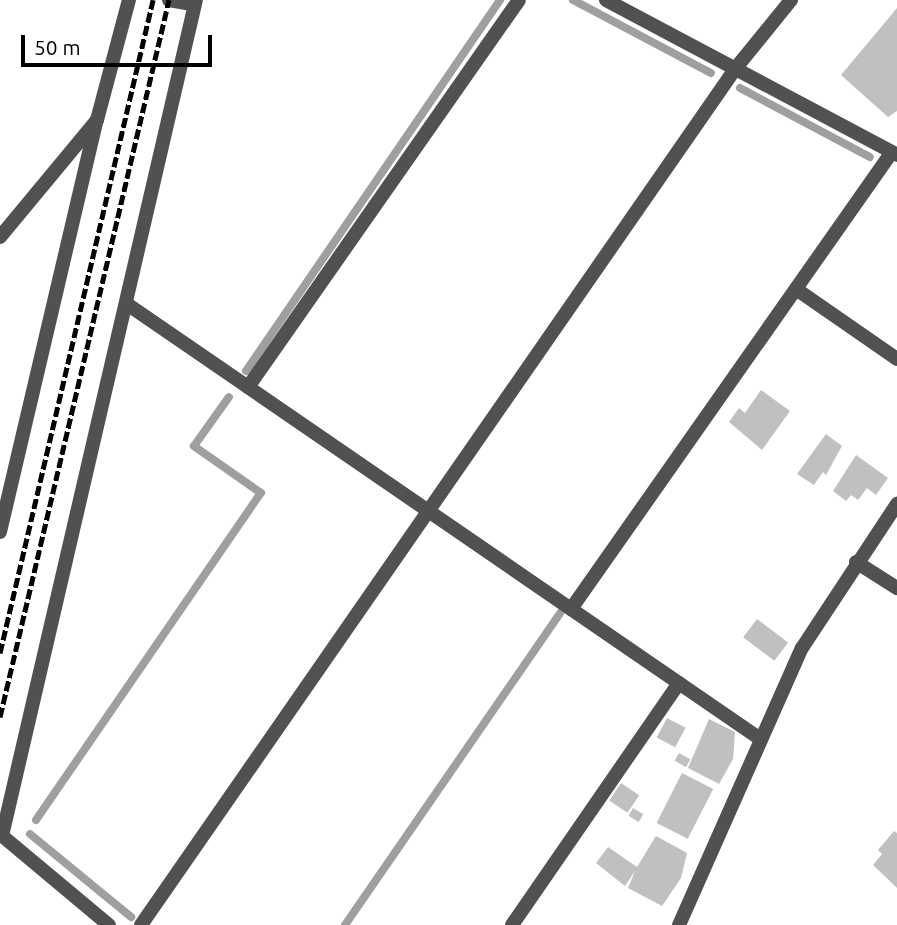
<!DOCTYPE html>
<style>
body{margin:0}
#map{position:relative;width:897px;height:925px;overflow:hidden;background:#fff;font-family:Ubuntu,sans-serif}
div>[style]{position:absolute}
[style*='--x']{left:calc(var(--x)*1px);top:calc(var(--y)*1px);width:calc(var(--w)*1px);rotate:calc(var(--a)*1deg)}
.stream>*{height:8px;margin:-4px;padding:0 4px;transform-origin:4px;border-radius:4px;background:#9f9f9f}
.building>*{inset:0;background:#c0c0c0;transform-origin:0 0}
.minor>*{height:14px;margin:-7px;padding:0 7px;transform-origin:7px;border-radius:7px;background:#515151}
.tertiary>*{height:14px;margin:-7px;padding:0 7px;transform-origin:7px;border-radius:7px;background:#515151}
.rail>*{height:5px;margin-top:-2.5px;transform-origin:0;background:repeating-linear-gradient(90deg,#000 0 10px,transparent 0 13.5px)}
span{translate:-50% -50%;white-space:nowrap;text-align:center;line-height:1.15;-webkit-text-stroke:7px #fff;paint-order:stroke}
.scale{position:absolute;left:21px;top:35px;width:191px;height:32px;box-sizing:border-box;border:4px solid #000;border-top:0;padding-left:9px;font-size:21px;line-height:24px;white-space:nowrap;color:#000;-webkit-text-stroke:5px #fff;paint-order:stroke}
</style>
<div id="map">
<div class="stream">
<i style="--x:573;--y:0;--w:156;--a:27.9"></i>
<i style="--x:740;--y:88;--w:147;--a:28"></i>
<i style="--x:246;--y:371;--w:450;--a:-55.6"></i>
<i style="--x:36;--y:820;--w:397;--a:-55.5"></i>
<i style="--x:261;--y:493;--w:82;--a:-145"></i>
<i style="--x:194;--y:446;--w:60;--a:-54.5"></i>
<i style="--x:30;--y:834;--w:131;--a:39.4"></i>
<i style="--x:345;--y:925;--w:379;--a:-55.4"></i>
</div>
<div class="building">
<i style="clip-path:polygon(897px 8px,897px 111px,888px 117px,841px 75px)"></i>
<i style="clip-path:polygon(761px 390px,790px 411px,762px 450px,729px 422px,739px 408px,745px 413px)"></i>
<i style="clip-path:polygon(826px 434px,842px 446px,826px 475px,823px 472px,814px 485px,797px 474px)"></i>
<i style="clip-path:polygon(856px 455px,888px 478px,876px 495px,867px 488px,858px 500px,851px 495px,846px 501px,833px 491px)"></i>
<i style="left:757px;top:619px;width:39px;height:23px;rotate:37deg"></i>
<i style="left:667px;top:718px;width:21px;height:22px;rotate:28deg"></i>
<i style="clip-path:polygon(709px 719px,735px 732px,733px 759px,719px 784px,688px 768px)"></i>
<i style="left:679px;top:753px;width:13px;height:9px;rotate:29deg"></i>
<i style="left:682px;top:773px;width:35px;height:56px;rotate:27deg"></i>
<i style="left:621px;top:783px;width:22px;height:21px;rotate:34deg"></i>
<i style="left:633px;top:808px;width:12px;height:9px;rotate:31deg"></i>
<i style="clip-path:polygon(894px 831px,897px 833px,897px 888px,873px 865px,882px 854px,878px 850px)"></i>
<i style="clip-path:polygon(656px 836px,687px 853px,681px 878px,662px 906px,628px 888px,635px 871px,625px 886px,596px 863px,608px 847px,637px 867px)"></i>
</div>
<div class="minor">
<i style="--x:169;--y:0;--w:23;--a:10"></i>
<i style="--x:606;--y:0;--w:330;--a:28"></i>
<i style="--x:0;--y:237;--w:152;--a:-50.3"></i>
<i style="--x:97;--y:120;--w:124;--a:-75.1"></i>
<i style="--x:796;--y:289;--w:123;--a:34.7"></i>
<i style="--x:127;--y:304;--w:767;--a:34.48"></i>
<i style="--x:248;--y:387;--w:472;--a:-55"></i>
<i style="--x:0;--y:532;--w:423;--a:-76.8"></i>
<i style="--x:856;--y:562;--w:49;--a:32.4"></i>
<i style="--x:571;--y:609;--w:558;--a:-54.92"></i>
<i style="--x:0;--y:834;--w:142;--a:39.9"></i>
<i style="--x:2;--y:836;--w:858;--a:-76.94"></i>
<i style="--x:141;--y:925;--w:1042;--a:-55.24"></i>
<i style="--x:735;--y:69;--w:89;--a:-50.9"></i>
<i style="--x:512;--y:925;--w:294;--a:-55.4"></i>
</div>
<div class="tertiary">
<i style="--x:679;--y:925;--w:303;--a:-66.1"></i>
<i style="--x:802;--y:648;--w:173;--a:-56.6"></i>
</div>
<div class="rail">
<i style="--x:0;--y:653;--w:671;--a:-76.81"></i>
<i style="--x:0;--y:717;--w:737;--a:-76.74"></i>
</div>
<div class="scale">50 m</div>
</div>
